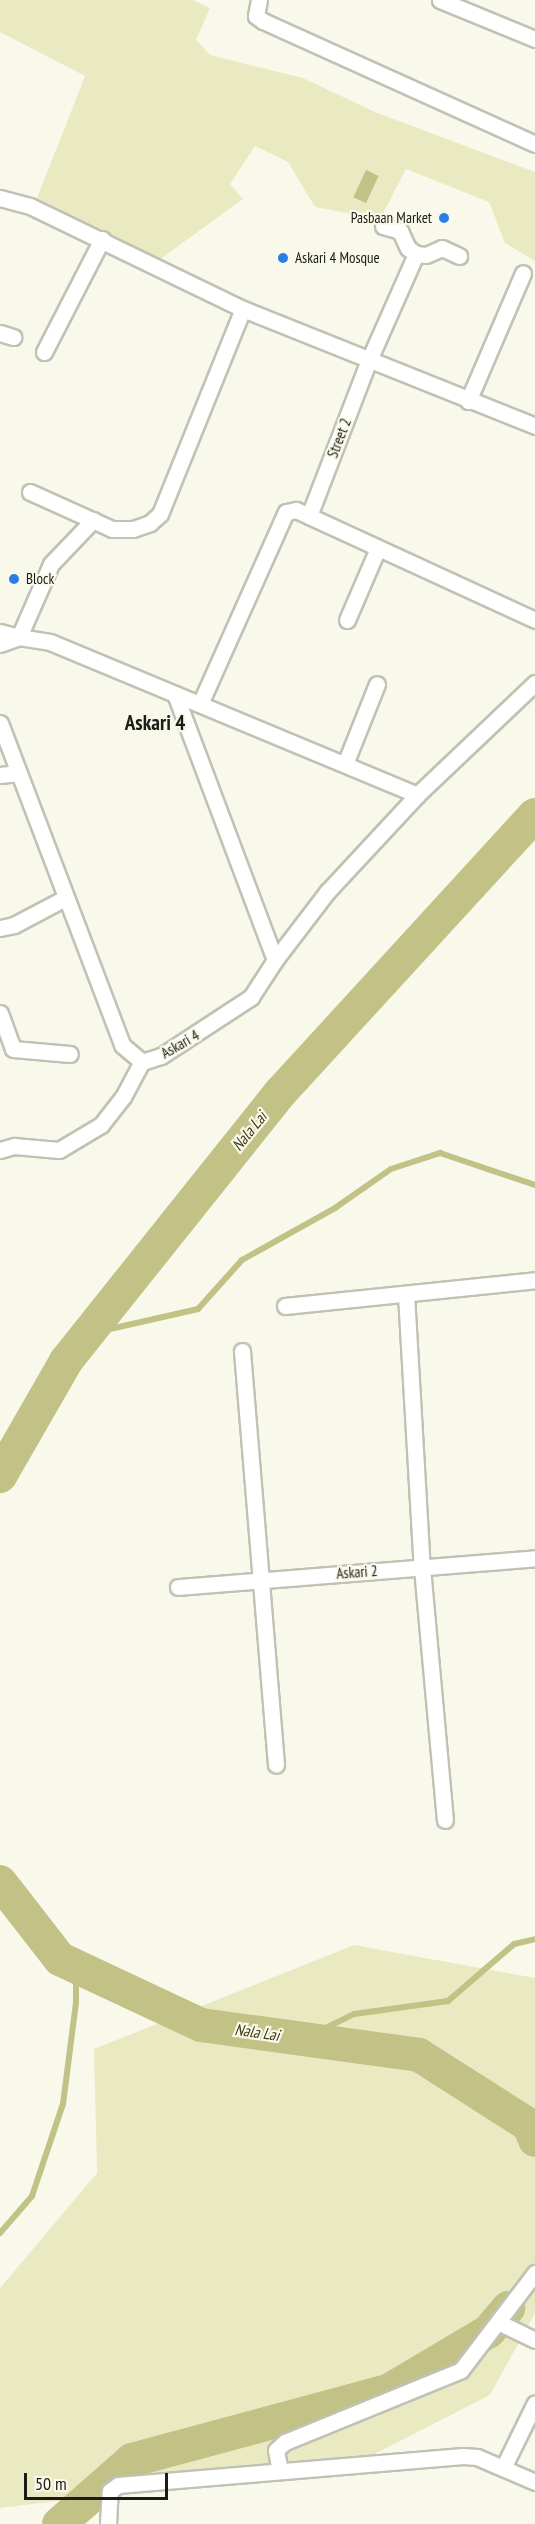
<!DOCTYPE html>
<style>
body{margin:0}
#map{position:relative;width:535px;height:2524px;overflow:hidden;background:#f9f9eb;font-family:"PT Sans Narrow",sans-serif}
div>[style]{position:absolute}
[style*='--x']{left:calc(var(--x)*1px);top:calc(var(--y)*1px);width:calc(var(--w)*1px);rotate:calc(var(--a)*1deg)}
.green>*{inset:0;background:#eaeac2}
.water>*{inset:0;background:#c2c186;transform-origin:0 0}
.stream>*{height:6px;margin:-3px;padding:0 3px;transform-origin:3px;border-radius:3px;background:#c2c186}
.river>*{height:34px;margin:-17px;padding:0 17px;transform-origin:17px;border-radius:17px;background:#c2c186}
.roads{filter:drop-shadow(2px 0 #c1c1b4) drop-shadow(-2px 0 #c1c1b4) drop-shadow(0 2px #c1c1b4) drop-shadow(0 -2px #c1c1b4)}
.street>*{height:15px;margin:-7.5px;padding:0 7.5px;transform-origin:7.5px;border-radius:7.5px;background:#fff}
.dots>*{width:16px;height:16px;translate:-50% -50%;box-sizing:border-box;border:3px solid #f9f9eb;border-radius:50%}
span{translate:-50% -50%;white-space:nowrap;text-align:center;line-height:1.15;-webkit-text-stroke:4.5px #f9f9eb;paint-order:stroke}
.poi-label{font-size:15px;color:#1c1c17}
.right{translate:-100% -50%;text-align:right}
.left{translate:0 -50%;text-align:left}
.street-label{font-size:15px;color:#1c1c17}
.water-label{font-size:16px;color:#3e3b0d;font-style:italic}
.district-label{font-size:21px;color:#1c1c17;font-weight:700}
.scale{position:absolute;left:24px;top:2473px;width:144px;height:27px;box-sizing:border-box;border:3px solid #1c1c17;border-top:0;padding-left:8px;font-size:18px;line-height:21px;white-space:nowrap;color:#1c1c17;-webkit-text-stroke:4px #f9f9eb;paint-order:stroke}
</style>
<div id="map">
<div class="green">
<i style="clip-path:polygon(0 0,193px 0,210px 8px,196px 40px,210px 55px,303px 78px,375px 112px,535px 172px,535px 261px,505px 243px,489px 202px,406px 169px,380px 219px,315px 207px,288px 162px,255px 146px,230px 184px,243px 199px,159px 260px,37px 198px,85px 76px,0 32px)"></i>
<i style="clip-path:polygon(354px 1945px,535px 1978px,535px 2313px,490px 2395px,353px 2465px,0 2508px,0 2288px,97px 2173px,94px 2049px)"></i>
</div>
<div class="water">
<i style="left:366px;top:170px;width:14px;height:30px;rotate:25deg"></i>
</div>
<div class="stream">
<i style="--x:88;--y:1334;--w:113;--a:-12.8"></i>
<i style="--x:198;--y:1309;--w:66;--a:-48.1"></i>
<i style="--x:242;--y:1260;--w:107;--a:-29.2"></i>
<i style="--x:335;--y:1208;--w:68;--a:-34.9"></i>
<i style="--x:391;--y:1169;--w:52;--a:-18.1"></i>
<i style="--x:440;--y:1153;--w:100;--a:18.6"></i>
<i style="--x:303;--y:2039;--w:57;--a:-26.1"></i>
<i style="--x:354;--y:2014;--w:95;--a:-7.9"></i>
<i style="--x:448;--y:2001;--w:87;--a:-40.8"></i>
<i style="--x:514;--y:1944;--w:22;--a:-13"></i>
<i style="--x:0;--y:2233;--w:49;--a:-49.1"></i>
<i style="--x:32;--y:2196;--w:97;--a:-71.4"></i>
<i style="--x:63;--y:2104;--w:103;--a:-82.7"></i>
<i style="--x:76;--y:2002;--w:36;--a:-90"></i>
</div>
<div class="river">
<i style="--x:0;--y:1476;--w:133;--a:-60.1"></i>
<i style="--x:66;--y:1361;--w:343;--a:-51.4"></i>
<i style="--x:280;--y:1093;--w:377;--a:-47.5"></i>
<i style="--x:0;--y:1882;--w:98;--a:52.1"></i>
<i style="--x:60;--y:1959;--w:156;--a:25.1"></i>
<i style="--x:201;--y:2025;--w:220;--a:7.8"></i>
<i style="--x:419;--y:2055;--w:130;--a:32.5"></i>
<i style="--x:529;--y:2125;--w:16;--a:68"></i>
<i style="--x:59;--y:2524;--w:97;--a:-41.2"></i>
<i style="--x:132;--y:2460;--w:265;--a:-15.1"></i>
<i style="--x:388;--y:2391;--w:117;--a:-30.7"></i>
<i style="--x:489;--y:2331;--w:30;--a:-50"></i>
</div>
<div class="roads">
<div class="street">
<i style="--x:259;--y:0;--w:16;--a:101"></i>
<i style="--x:256;--y:16;--w:9;--a:36"></i>
<i style="--x:263;--y:21;--w:299;--a:24.3"></i>
<i style="--x:440;--y:0;--w:103;--a:22.3"></i>
<i style="--x:0;--y:198;--w:31;--a:15"></i>
<i style="--x:30;--y:206;--w:237;--a:25.8"></i>
<i style="--x:243;--y:309;--w:315;--a:21.8"></i>
<i style="--x:383;--y:226;--w:18;--a:16"></i>
<i style="--x:400;--y:231;--w:19;--a:65"></i>
<i style="--x:408;--y:248;--w:10;--a:37"></i>
<i style="--x:0;--y:333;--w:14;--a:17"></i>
<i style="--x:44;--y:352;--w:127;--a:-62.8"></i>
<i style="--x:468;--y:401;--w:139;--a:-66.7"></i>
<i style="--x:30;--y:492;--w:90;--a:24.3"></i>
<i style="--x:112;--y:529;--w:21;--a:0"></i>
<i style="--x:133;--y:529;--w:18;--a:-19"></i>
<i style="--x:150;--y:523;--w:13;--a:-42"></i>
<i style="--x:160;--y:514;--w:221;--a:-68"></i>
<i style="--x:309;--y:516;--w:167;--a:-69"></i>
<i style="--x:369;--y:360;--w:116;--a:-66.1"></i>
<i style="--x:416;--y:254;--w:10;--a:6"></i>
<i style="--x:426;--y:255;--w:17;--a:-24"></i>
<i style="--x:442;--y:248;--w:19;--a:25"></i>
<i style="--x:347;--y:620;--w:78;--a:-66.7"></i>
<i style="--x:0;--y:632;--w:20;--a:15"></i>
<i style="--x:19;--y:637;--w:80;--a:-66.3"></i>
<i style="--x:51;--y:564;--w:61;--a:-46.3"></i>
<i style="--x:0;--y:644;--w:20;--a:-20"></i>
<i style="--x:19;--y:637;--w:31;--a:9"></i>
<i style="--x:50;--y:642;--w:398;--a:22.6"></i>
<i style="--x:417;--y:795;--w:163;--a:-43.5"></i>
<i style="--x:200;--y:704;--w:210;--a:-65.9"></i>
<i style="--x:286;--y:512;--w:10;--a:-11"></i>
<i style="--x:296;--y:510;--w:263;--a:24.7"></i>
<i style="--x:0;--y:723;--w:344;--a:69.2"></i>
<i style="--x:122;--y:1045;--w:26;--a:40"></i>
<i style="--x:142;--y:1062;--w:20;--a:-18"></i>
<i style="--x:161;--y:1056;--w:108;--a:-33.2"></i>
<i style="--x:251;--y:997;--w:44;--a:-57"></i>
<i style="--x:275;--y:960;--w:284;--a:-110.6"></i>
<i style="--x:345;--y:764;--w:86;--a:-68.2"></i>
<i style="--x:0;--y:775;--w:19;--a:-6"></i>
<i style="--x:0;--y:928;--w:14;--a:-12"></i>
<i style="--x:14;--y:925;--w:58;--a:-27.9"></i>
<i style="--x:275;--y:960;--w:86;--a:-52.6"></i>
<i style="--x:327;--y:892;--w:132;--a:-47.1"></i>
<i style="--x:0;--y:1013;--w:38;--a:70"></i>
<i style="--x:13;--y:1049;--w:57;--a:5"></i>
<i style="--x:0;--y:1150;--w:15;--a:-16"></i>
<i style="--x:14;--y:1146;--w:45;--a:5.1"></i>
<i style="--x:59;--y:1150;--w:49;--a:-30.8"></i>
<i style="--x:101;--y:1125;--w:36;--a:-52"></i>
<i style="--x:123;--y:1097;--w:40;--a:-62"></i>
<i style="--x:406;--y:1294;--w:274;--a:86.7"></i>
<i style="--x:422;--y:1568;--w:253;--a:84.8"></i>
<i style="--x:285;--y:1306;--w:251;--a:-5.9"></i>
<i style="--x:242;--y:1351;--w:415;--a:85.3"></i>
<i style="--x:178;--y:1587;--w:358;--a:-4.6"></i>
<i style="--x:500;--y:2323;--w:39;--a:26"></i>
<i style="--x:503;--y:2468;--w:72;--a:-63.8"></i>
<i style="--x:280;--y:2471;--w:21;--a:-101"></i>
<i style="--x:276;--y:2450;--w:12;--a:-42"></i>
<i style="--x:285;--y:2442;--w:190;--a:-22.2"></i>
<i style="--x:461;--y:2370;--w:122;--a:-52.7"></i>
<i style="--x:108;--y:2524;--w:33;--a:-87"></i>
<i style="--x:110;--y:2491;--w:10;--a:-37"></i>
<i style="--x:118;--y:2485;--w:346;--a:-4.8"></i>
<i style="--x:463;--y:2456;--w:14;--a:4"></i>
<i style="--x:477;--y:2457;--w:63;--a:23.3"></i>
</div>
</div>
<div class="dots">
<i style="left:444px;top:218px;background:#287de8"></i>
<i style="left:283px;top:258px;background:#287de8"></i>
<i style="left:14px;top:579px;background:#287de8"></i>
</div>
<div class="poi-label">
<span class="right" style="left:432px;top:218px">Pasbaan Market</span>
<span class="left" style="left:295px;top:258px">Askari 4 Mosque</span>
<span class="left" style="left:26px;top:579px">Block</span>
</div>
<div class="street-label">
<span style="left:339px;top:438px;rotate:-69deg">Street 2</span>
<span style="left:180px;top:1044px;rotate:-30deg">Askari 4</span>
<span style="left:357px;top:1572px;rotate:-4deg">Askari 2</span>
</div>
<div class="water-label">
<span style="left:249px;top:1131px;rotate:-51deg">Nala Lai</span>
<span style="left:257px;top:2032px;rotate:8deg">Nala Lai</span>
</div>
<div class="district-label">
<span style="left:155px;top:723px">Askari 4</span>
</div>
<div class="scale">50 m</div>
</div>
